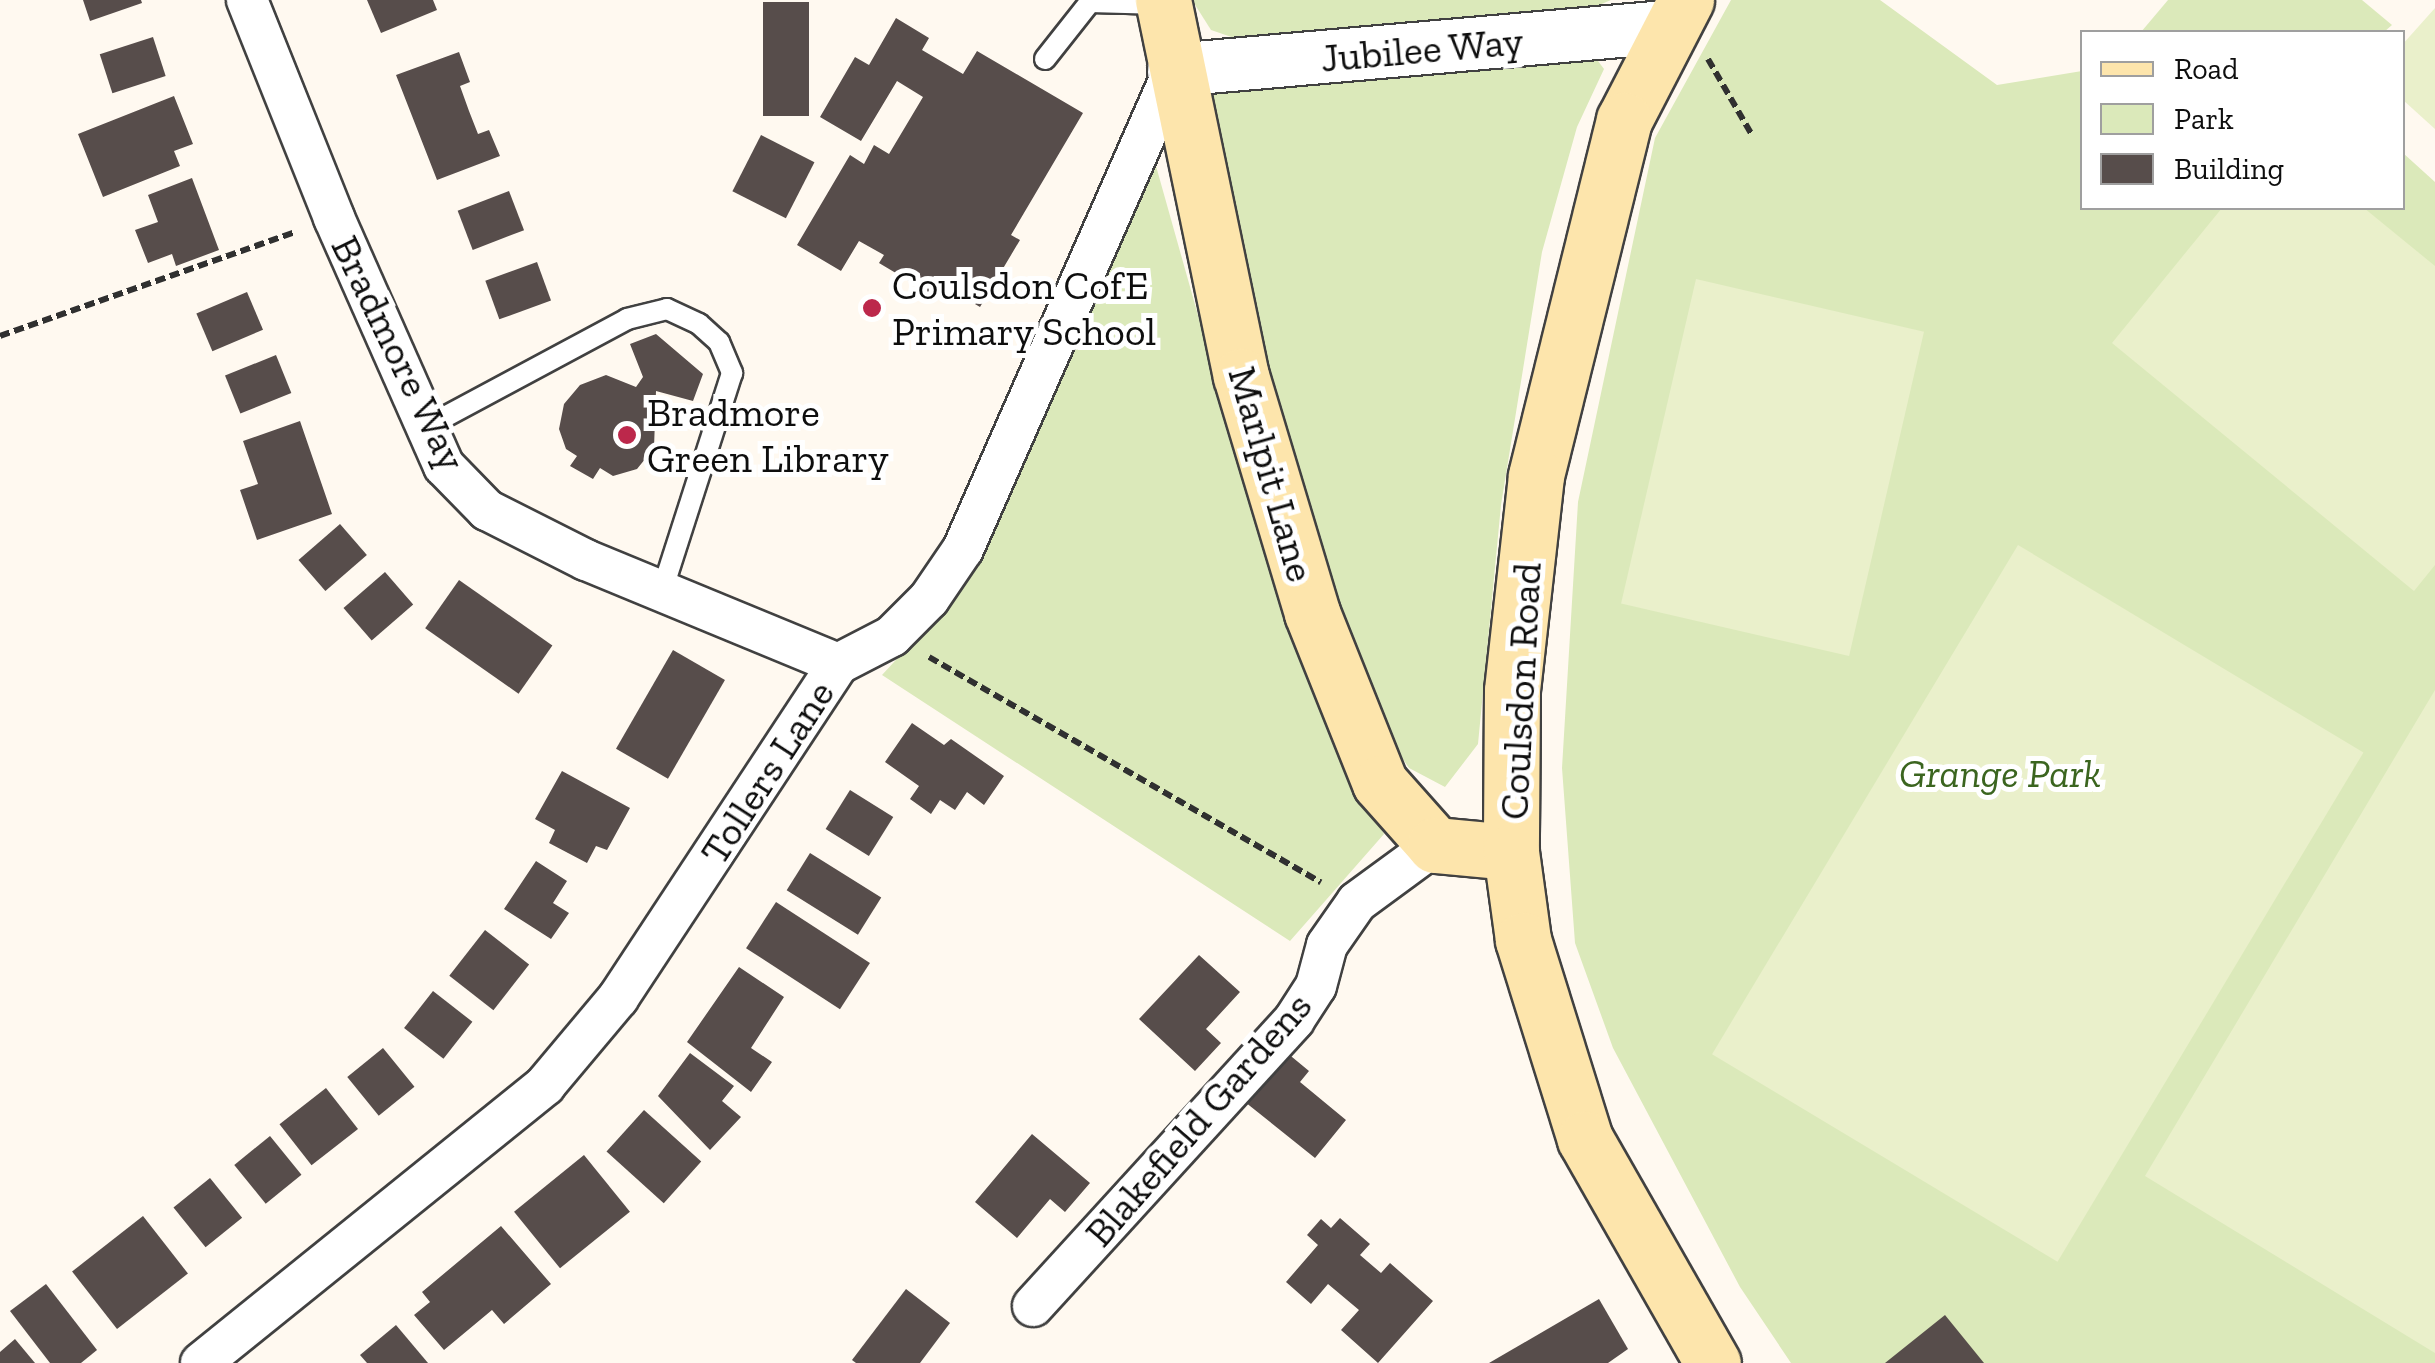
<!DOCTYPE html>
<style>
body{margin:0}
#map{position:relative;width:2435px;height:1363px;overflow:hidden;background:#fff9f0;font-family:"Zilla Slab",serif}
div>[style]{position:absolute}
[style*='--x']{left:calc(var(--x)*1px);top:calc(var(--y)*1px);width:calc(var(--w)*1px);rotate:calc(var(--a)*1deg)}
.green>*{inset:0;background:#dbe9ba}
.pitch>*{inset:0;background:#eaf0cb;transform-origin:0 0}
.building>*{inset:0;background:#574d4b;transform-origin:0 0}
.path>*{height:6px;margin-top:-3px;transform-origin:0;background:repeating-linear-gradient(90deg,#303030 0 10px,transparent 0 15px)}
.roads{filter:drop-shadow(2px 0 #414141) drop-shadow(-2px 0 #414141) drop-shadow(0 2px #414141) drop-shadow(0 -2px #414141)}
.service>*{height:20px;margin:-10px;padding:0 10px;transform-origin:10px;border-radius:10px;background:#fff}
.minor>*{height:40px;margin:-20px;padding:0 20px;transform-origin:20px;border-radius:20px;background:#fff}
.tertiary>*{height:52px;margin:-26px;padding:0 26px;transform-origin:26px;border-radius:26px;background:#fff}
.secondary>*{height:55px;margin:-27.5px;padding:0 27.5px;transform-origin:27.5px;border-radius:27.5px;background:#fde5ac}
.dots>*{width:28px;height:28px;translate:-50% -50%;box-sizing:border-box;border:5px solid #fff;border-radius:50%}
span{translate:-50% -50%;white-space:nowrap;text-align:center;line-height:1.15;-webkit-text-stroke:10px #fff;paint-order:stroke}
.street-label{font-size:40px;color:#0e0e0e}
.poi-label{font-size:40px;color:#0e0e0e}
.left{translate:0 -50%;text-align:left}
.park-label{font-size:40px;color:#3b651f;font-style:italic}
.legend{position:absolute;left:2080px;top:30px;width:325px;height:180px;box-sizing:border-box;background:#fff;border:2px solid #9f9f9f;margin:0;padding:12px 18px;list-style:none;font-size:30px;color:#0e0e0e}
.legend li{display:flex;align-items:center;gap:20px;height:50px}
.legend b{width:50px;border:2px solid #9f9f9f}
</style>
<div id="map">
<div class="green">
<i style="clip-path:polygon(1192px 0,1611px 0,1585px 11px,1252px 44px,1211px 30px)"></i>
<i style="clip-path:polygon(1731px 0,1880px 0,1997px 85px,2082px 71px,2082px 208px,2402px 208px,2403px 153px,2435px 182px,2435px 1363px,1791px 1363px,1740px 1287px,1613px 1048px,1575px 943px,1562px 768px,1578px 502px,1655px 138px)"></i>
<i style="clip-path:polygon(2168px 0,2362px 0,2392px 25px,2384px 32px,2141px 32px)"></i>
<i style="clip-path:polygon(1592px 53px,1604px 69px,1577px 127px,1542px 252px,1501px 505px,1478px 744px,1445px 787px,1409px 768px,1389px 739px,1340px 611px,1297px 486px,1204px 122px,1215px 90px)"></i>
<i style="clip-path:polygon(1156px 166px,1259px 532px,1349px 769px,1384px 834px,1290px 941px,882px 675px,966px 584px)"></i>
</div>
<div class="pitch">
<i style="clip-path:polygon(2435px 8px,2435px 129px,2403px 100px,2402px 45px)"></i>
<i style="clip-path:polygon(2222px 208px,2364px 208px,2435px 266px,2435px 565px,2414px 591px,2112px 343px)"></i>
<i style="left:1696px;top:279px;width:234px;height:333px;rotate:13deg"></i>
<i style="left:2018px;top:545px;width:403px;height:594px;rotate:31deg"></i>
<i style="clip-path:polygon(2435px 690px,2435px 1353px,2145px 1176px)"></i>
</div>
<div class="building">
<i style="clip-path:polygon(83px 0,141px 0,142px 3px,90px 21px)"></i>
<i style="clip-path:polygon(367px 0,433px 0,437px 10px,381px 33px)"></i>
<i style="left:763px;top:2px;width:46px;height:114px"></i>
<i style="clip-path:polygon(896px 18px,929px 38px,922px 50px,963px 74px,977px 51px,1083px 113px,1011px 235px,1020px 240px,980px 307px,943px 285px,936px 297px,879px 263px,884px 255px,859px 241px,841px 271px,797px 245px,850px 155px,864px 164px,874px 145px,889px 154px,923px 97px,897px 81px,861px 141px,820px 117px,855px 57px,869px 65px)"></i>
<i style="left:153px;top:37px;width:41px;height:56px;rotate:72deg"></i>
<i style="clip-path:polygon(459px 52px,470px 82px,460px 86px,469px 111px,478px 134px,489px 130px,500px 156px,437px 180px,396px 75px)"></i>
<i style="clip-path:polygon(174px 96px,193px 144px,174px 151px,180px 166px,103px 197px,78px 134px)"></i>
<i style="left:761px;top:135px;width:60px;height:63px;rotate:27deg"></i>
<i style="clip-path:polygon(192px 178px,219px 250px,176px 266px,172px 254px,148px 263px,135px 230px,158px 222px,148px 195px)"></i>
<i style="left:509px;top:191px;width:42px;height:55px;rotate:69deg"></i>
<i style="left:537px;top:262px;width:41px;height:55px;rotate:70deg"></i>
<i style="left:247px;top:292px;width:41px;height:55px;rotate:67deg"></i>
<i style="clip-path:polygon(656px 334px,703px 374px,693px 401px,656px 391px,654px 448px,637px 469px,613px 476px,600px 468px,593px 479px,570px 466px,577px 456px,566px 449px,559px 429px,564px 404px,580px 385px,606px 375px,636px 387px,643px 377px,630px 344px)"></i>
<i style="left:276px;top:355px;width:41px;height:55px;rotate:68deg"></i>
<i style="clip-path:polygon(300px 421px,332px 514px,257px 540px,240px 490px,258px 484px,243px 441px)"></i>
<i style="left:340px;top:524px;width:41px;height:55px;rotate:49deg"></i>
<i style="left:385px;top:572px;width:43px;height:55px;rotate:49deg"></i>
<i style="left:459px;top:580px;width:114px;height:59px;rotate:35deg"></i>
<i style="left:673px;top:650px;width:60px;height:114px;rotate:30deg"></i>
<i style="clip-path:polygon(912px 723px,944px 745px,951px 739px,1004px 776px,984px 805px,967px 792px,955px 810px,940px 800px,931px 814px,910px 799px,919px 786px,885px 762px)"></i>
<i style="clip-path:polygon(562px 771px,630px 808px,607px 850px,596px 846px,587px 863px,549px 843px,555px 830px,535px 819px)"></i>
<i style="left:850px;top:790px;width:51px;height:46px;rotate:32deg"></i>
<i style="left:810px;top:853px;width:84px;height:44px;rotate:32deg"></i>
<i style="clip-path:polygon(536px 861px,567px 881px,553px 903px,569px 913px,551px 939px,504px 909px)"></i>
<i style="left:776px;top:902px;width:112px;height:55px;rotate:33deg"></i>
<i style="left:485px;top:930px;width:56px;height:58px;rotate:38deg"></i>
<i style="clip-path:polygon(1199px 955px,1240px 992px,1206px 1029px,1221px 1043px,1195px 1071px,1139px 1019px)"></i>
<i style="clip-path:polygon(739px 967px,784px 997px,751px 1048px,772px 1062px,751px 1092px,687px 1042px)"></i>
<i style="left:433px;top:991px;width:50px;height:47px;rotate:38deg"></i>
<i style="left:383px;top:1048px;width:50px;height:46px;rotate:51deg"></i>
<i style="clip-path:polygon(1286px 1052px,1309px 1071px,1300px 1082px,1346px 1120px,1315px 1158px,1245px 1102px)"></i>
<i style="clip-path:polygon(690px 1053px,734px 1086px,722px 1101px,741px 1117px,710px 1150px,658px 1096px)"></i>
<i style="left:326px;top:1088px;width:52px;height:59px;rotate:52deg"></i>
<i style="left:644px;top:1110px;width:77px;height:56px;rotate:42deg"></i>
<i style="clip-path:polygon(1032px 1134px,1090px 1183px,1065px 1212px,1050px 1199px,1017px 1238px,975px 1202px)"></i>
<i style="left:270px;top:1136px;width:50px;height:46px;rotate:51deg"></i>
<i style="left:584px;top:1155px;width:73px;height:90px;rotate:51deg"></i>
<i style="left:210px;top:1178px;width:51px;height:47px;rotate:51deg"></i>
<i style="left:143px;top:1216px;width:73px;height:90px;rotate:52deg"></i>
<i style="clip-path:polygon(1340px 1218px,1370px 1244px,1360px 1255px,1381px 1273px,1390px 1263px,1433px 1301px,1378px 1363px,1341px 1330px,1359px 1310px,1328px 1284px,1311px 1304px,1286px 1282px,1318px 1245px,1307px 1235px,1321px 1219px,1331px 1228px)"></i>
<i style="clip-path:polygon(501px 1226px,551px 1284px,504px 1324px,492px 1310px,444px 1350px,414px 1315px,430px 1302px,422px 1292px)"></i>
<i style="clip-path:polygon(46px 1284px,97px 1350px,81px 1363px,50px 1363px,10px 1311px)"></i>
<i style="clip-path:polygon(906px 1289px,950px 1323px,920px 1363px,856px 1363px,852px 1360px)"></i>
<i style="clip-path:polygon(1599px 1299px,1628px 1349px,1608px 1363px,1489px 1363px)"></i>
<i style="clip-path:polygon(1945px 1315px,1984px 1363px,1885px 1363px)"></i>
<i style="clip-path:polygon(396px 1325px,428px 1363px,367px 1363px,360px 1355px)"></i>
<i style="clip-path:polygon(15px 1339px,35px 1363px,0 1363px,0 1352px)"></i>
</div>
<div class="path">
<i style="--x:1708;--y:59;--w:88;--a:59.9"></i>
<i style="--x:0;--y:336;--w:313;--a:-19.4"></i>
<i style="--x:929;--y:657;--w:452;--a:29.9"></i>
</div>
<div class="roads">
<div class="service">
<i style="--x:1045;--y:59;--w:73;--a:-51.7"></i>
<i style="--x:1090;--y:2;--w:71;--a:1.6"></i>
<i style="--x:426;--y:427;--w:228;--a:-28.2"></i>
<i style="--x:627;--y:319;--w:41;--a:-14"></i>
<i style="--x:667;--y:309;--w:35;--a:25"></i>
<i style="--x:699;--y:324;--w:27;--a:42"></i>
<i style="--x:719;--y:342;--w:34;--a:67"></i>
<i style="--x:732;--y:373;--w:229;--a:107.8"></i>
</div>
<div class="minor">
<i style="--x:247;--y:0;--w:235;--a:68.2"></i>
<i style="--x:334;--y:218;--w:271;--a:66.1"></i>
<i style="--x:444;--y:466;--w:62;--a:45.7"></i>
<i style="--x:487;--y:510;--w:111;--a:26.8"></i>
<i style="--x:586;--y:560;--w:273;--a:22.4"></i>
<i style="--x:1033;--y:1306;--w:387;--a:-47.6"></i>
<i style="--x:1294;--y:1020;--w:40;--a:-57.1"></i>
<i style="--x:1316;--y:986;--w:42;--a:-75"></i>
<i style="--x:1327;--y:945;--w:52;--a:-55.1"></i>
<i style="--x:1357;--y:902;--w:97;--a:-36.2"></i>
<i style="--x:201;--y:1363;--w:442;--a:-38.9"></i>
<i style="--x:545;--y:1085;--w:114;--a:-50"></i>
<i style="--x:618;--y:998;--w:400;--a:-56.6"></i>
<i style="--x:838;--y:664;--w:61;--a:-27.4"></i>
<i style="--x:892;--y:636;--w:52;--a:-45"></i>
<i style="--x:929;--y:599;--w:60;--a:-55.8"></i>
<i style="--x:963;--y:549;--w:523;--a:-66.23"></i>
</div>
<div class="tertiary">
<i style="--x:1174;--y:70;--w:497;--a:-5"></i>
</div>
<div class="secondary">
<i style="--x:1163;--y:0;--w:384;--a:78.3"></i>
<i style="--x:1241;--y:376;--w:247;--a:73.3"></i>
<i style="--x:1312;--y:613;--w:183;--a:68.2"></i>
<i style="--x:1380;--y:783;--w:83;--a:48.4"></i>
<i style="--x:1435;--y:845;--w:76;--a:5.3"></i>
<i style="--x:1686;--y:0;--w:135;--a:117.3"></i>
<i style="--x:1624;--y:120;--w:367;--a:103.9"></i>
<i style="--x:1536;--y:476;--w:216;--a:96.4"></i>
<i style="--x:1512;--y:691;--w:161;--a:90.4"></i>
<i style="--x:1511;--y:852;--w:89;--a:82.2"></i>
<i style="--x:1523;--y:940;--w:208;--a:72.7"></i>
<i style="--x:1585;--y:1139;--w:258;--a:60.3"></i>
</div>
</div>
<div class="dots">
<i style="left:872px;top:308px;background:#bc284b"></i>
<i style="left:627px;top:435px;background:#bc284b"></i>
</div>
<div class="street-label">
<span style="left:1422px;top:49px;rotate:-5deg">Jubilee Way</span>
<span style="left:399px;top:353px;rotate:64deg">Bradmore Way</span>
<span style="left:1272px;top:474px;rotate:74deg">Marlpit Lane</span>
<span style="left:1520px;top:691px;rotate:-87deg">Coulsdon Road</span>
<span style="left:767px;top:772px;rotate:-57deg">Tollers Lane</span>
<span style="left:1198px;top:1119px;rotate:-49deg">Blakefield Gardens</span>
</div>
<div class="poi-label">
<span class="left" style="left:892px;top:308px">Coulsdon CofE<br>Primary School</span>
<span class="left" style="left:647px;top:435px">Bradmore<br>Green Library</span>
</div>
<div class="park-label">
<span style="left:2000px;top:773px">Grange Park</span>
</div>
<ul class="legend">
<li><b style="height:12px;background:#fde5ac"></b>Road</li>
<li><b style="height:28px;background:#dbe9ba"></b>Park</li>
<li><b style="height:28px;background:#574d4b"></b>Building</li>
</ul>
</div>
